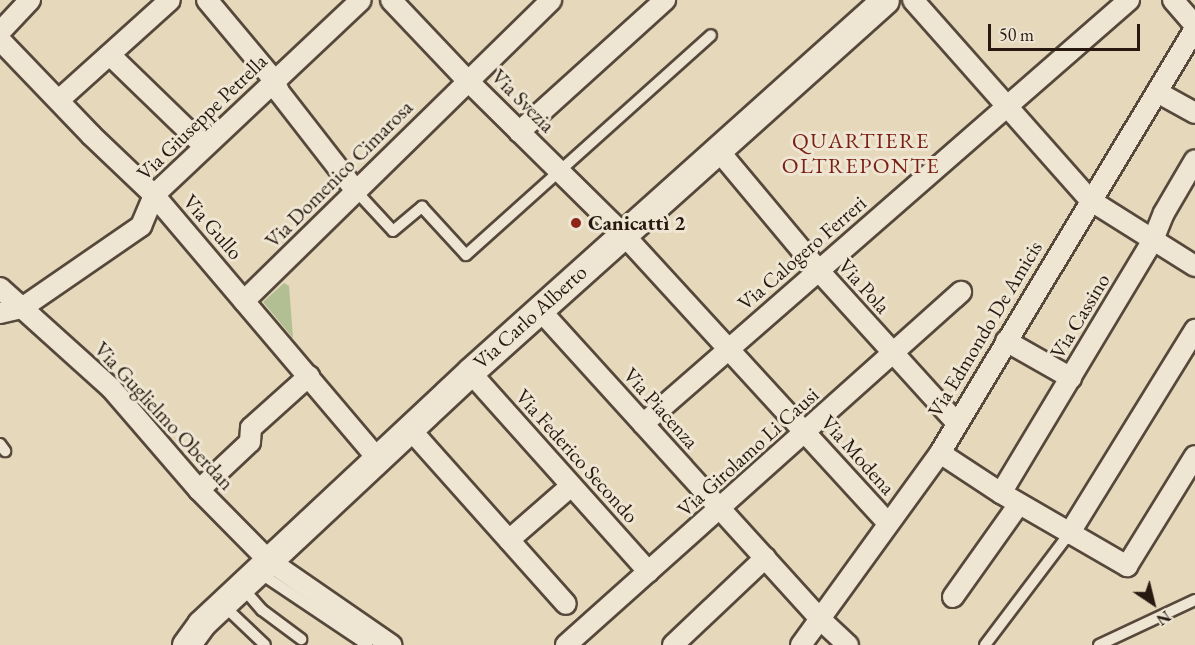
<!DOCTYPE html>
<meta charset="utf-8">
<style>
body{margin:0}
#map{position:relative;width:1195px;height:645px;overflow:hidden;background:#e5d8bb;font-family:"EB Garamond",serif}
div>[style]{position:absolute}
[style*='--x']{left:calc(var(--x)*1px);top:calc(var(--y)*1px);width:calc(var(--w)*1px);rotate:calc(var(--a)*1deg)}
.green>*{inset:0;background:#b1bf93}
.roads{filter:drop-shadow(2px 0 #56483b) drop-shadow(-2px 0 #56483b) drop-shadow(0 2px #56483b) drop-shadow(0 -2px #56483b)}
.lane>*{height:10px;margin:-5px;padding:0 5px;transform-origin:5px;border-radius:5px;background:#eee6d3}
.street>*{height:20px;margin:-10px;padding:0 10px;transform-origin:10px;border-radius:10px;background:#eee6d3}
.secondary>*{height:27px;margin:-13.5px;padding:0 13.5px;transform-origin:13.5px;border-radius:13.5px;background:#eee6d3}
.dots>*{width:16px;height:16px;translate:-50% -50%;box-sizing:border-box;border:3px solid #eee6d3;border-radius:50%}
span{translate:-50% -50%;white-space:nowrap;text-align:center;line-height:1.15;-webkit-text-stroke:6px #eee6d3;paint-order:stroke}
.street-label{font-size:21px;color:#271810}
.poi-label{font-size:21px;color:#271810;font-weight:700}
.left{translate:0 -50%;text-align:left}
.neighbourhood-label{font-size:22px;color:#7a1f14;letter-spacing:1.5px}
.north{position:absolute;left:1123px;top:573px;width:60px;height:60px;-webkit-text-stroke:4px #eee6d3;paint-order:stroke;rotate:145deg;font-size:16px;font-weight:700;line-height:24px;text-align:center;color:#271810}
.north::after{content:'';display:block;margin:auto;width:21px;height:27px;background:#271810;clip-path:polygon(50% 0,100% 100%,50% 72%,0 100%)}
.scale{position:absolute;left:988px;top:24px;width:152px;height:27px;box-sizing:border-box;border:3px solid #271810;border-top:0;padding-left:8px;font-size:18px;line-height:21px;white-space:nowrap;color:#271810;-webkit-text-stroke:4px #eee6d3;paint-order:stroke}
</style>
<div id="map">
<div class="green">
<i style="clip-path:polygon(284px 283px,289px 286px,293px 338px,263px 302px)"></i>
</div>
<div class="roads">
<div class="lane">
<i style="--x:356;--y:191;--w:54;--a:47.2"></i>
<i style="--x:393;--y:231;--w:38;--a:-40"></i>
<i style="--x:422;--y:207;--w:65;--a:47.5"></i>
<i style="--x:466;--y:255;--w:329;--a:-41.9"></i>
<i style="--x:0;--y:444;--w:9;--a:54"></i>
<i style="--x:257;--y:571;--w:133;--a:33.9"></i>
<i style="--x:241;--y:586;--w:32;--a:49"></i>
<i style="--x:262;--y:610;--w:49;--a:36.6"></i>
<i style="--x:222;--y:604;--w:59;--a:43.6"></i>
<i style="--x:985;--y:645;--w:139;--a:-52.9"></i>
<i style="--x:1099;--y:645;--w:106;--a:-25.1"></i>
</div>
<div class="street">
<i style="--x:207;--y:0;--w:104;--a:50.1"></i>
<i style="--x:274;--y:80;--w:13;--a:67"></i>
<i style="--x:279;--y:92;--w:125;--a:52.1"></i>
<i style="--x:391;--y:0;--w:110;--a:46.5"></i>
<i style="--x:467;--y:80;--w:219;--a:44.6"></i>
<i style="--x:623;--y:234;--w:391;--a:47.5"></i>
<i style="--x:913;--y:0;--w:267;--a:48.5"></i>
<i style="--x:1090;--y:200;--w:124;--a:32.2"></i>
<i style="--x:1173;--y:0;--w:33;--a:49"></i>
<i style="--x:0;--y:32;--w:44;--a:-46.8"></i>
<i style="--x:0;--y:40;--w:132;--a:46.2"></i>
<i style="--x:91;--y:135;--w:87;--a:43.6"></i>
<i style="--x:154;--y:195;--w:345;--a:49.7"></i>
<i style="--x:110;--y:55;--w:131;--a:44.1"></i>
<i style="--x:1157;--y:92;--w:43;--a:28.9"></i>
<i style="--x:59;--y:100;--w:149;--a:-42"></i>
<i style="--x:519;--y:132;--w:197;--a:-42.1"></i>
<i style="--x:718;--y:150;--w:158;--a:50.1"></i>
<i style="--x:819;--y:271;--w:204;--a:47.8"></i>
<i style="--x:0;--y:288;--w:149;--a:42"></i>
<i style="--x:111;--y:388;--w:135;--a:49.2"></i>
<i style="--x:199;--y:490;--w:98;--a:45.4"></i>
<i style="--x:268;--y:560;--w:150;--a:34.6"></i>
<i style="--x:244;--y:301;--w:430;--a:-44.4"></i>
<i style="--x:539;--y:309;--w:420;--a:47.8"></i>
<i style="--x:821;--y:620;--w:37;--a:43"></i>
<i style="--x:0;--y:313;--w:23;--a:-13"></i>
<i style="--x:22;--y:308;--w:145;--a:-34.6"></i>
<i style="--x:141;--y:226;--w:34;--a:-67"></i>
<i style="--x:154;--y:195;--w:284;--a:-43.3"></i>
<i style="--x:1006;--y:341;--w:75;--a:29.6"></i>
<i style="--x:470;--y:372;--w:268;--a:48.2"></i>
<i style="--x:643;--y:424;--w:645;--a:-41.1"></i>
<i style="--x:410;--y:429;--w:234;--a:48.3"></i>
<i style="--x:940;--y:453;--w:73;--a:33.3"></i>
<i style="--x:1001;--y:493;--w:146;--a:30.1"></i>
<i style="--x:1127;--y:566;--w:129;--a:-58.3"></i>
<i style="--x:199;--y:490;--w:70;--a:-43.3"></i>
<i style="--x:250;--y:442;--w:14;--a:-86"></i>
<i style="--x:251;--y:428;--w:78;--a:-41.9"></i>
<i style="--x:1001;--y:493;--w:295;--a:-59"></i>
<i style="--x:1153;--y:240;--w:29;--a:-68"></i>
<i style="--x:1164;--y:213;--w:61;--a:-59.7"></i>
<i style="--x:1069;--y:534;--w:240;--a:-58.3"></i>
<i style="--x:509;--y:540;--w:82;--a:-41.1"></i>
<i style="--x:953;--y:597;--w:114;--a:-54.6"></i>
<i style="--x:566;--y:645;--w:530;--a:-41.79"></i>
<i style="--x:673;--y:645;--w:127;--a:-43.4"></i>
<i style="--x:801;--y:645;--w:237;--a:-54.1"></i>
<i style="--x:940;--y:453;--w:496;--a:-59"></i>
</div>
<div class="secondary">
<i style="--x:186;--y:645;--w:26;--a:-54"></i>
<i style="--x:201;--y:624;--w:369;--a:-43.1"></i>
<i style="--x:470;--y:372;--w:557;--a:-41.87"></i>
</div>
</div>
<div class="dots">
<i style="left:576px;top:223px;background:#8f2418"></i>
</div>
<div class="street-label">
<span style="left:523px;top:101px;rotate:45deg">Via Svezia</span>
<span style="left:202px;top:117px;rotate:-44deg">Via Giuseppe Petrella</span>
<span style="left:339px;top:174px;rotate:-45deg">Via Domenico Cimarosa</span>
<span style="left:213px;top:227px;rotate:49deg">Via Gullo</span>
<span style="left:802px;top:253px;rotate:-41deg">Via Calogero Ferreri</span>
<span style="left:864px;top:286px;rotate:48deg">Via Pola</span>
<span style="left:1080px;top:316px;rotate:-59deg">Via Cassino</span>
<span style="left:530px;top:317px;rotate:-42deg">Via Carlo Alberto</span>
<span style="left:985px;top:329px;rotate:-59deg">Via Edmondo De Amicis</span>
<span style="left:661px;top:408px;rotate:48deg">Via Piacenza</span>
<span style="left:164px;top:416px;rotate:47deg">Via Guglielmo Oberdan</span>
<span style="left:748px;top:452px;rotate:-42deg">Via Girolamo Li Causi</span>
<span style="left:858px;top:455px;rotate:48deg">Via Modena</span>
<span style="left:577px;top:456px;rotate:48deg">Via Federico Secondo</span>
</div>
<div class="poi-label">
<span class="left" style="left:588px;top:223px">Canicattì 2</span>
</div>
<div class="neighbourhood-label">
<span style="left:861px;top:153px">QUARTIERE<br>OLTREPONTE</span>
</div>
<div class="north">N</div>
<div class="scale">50 m</div>
</div>
